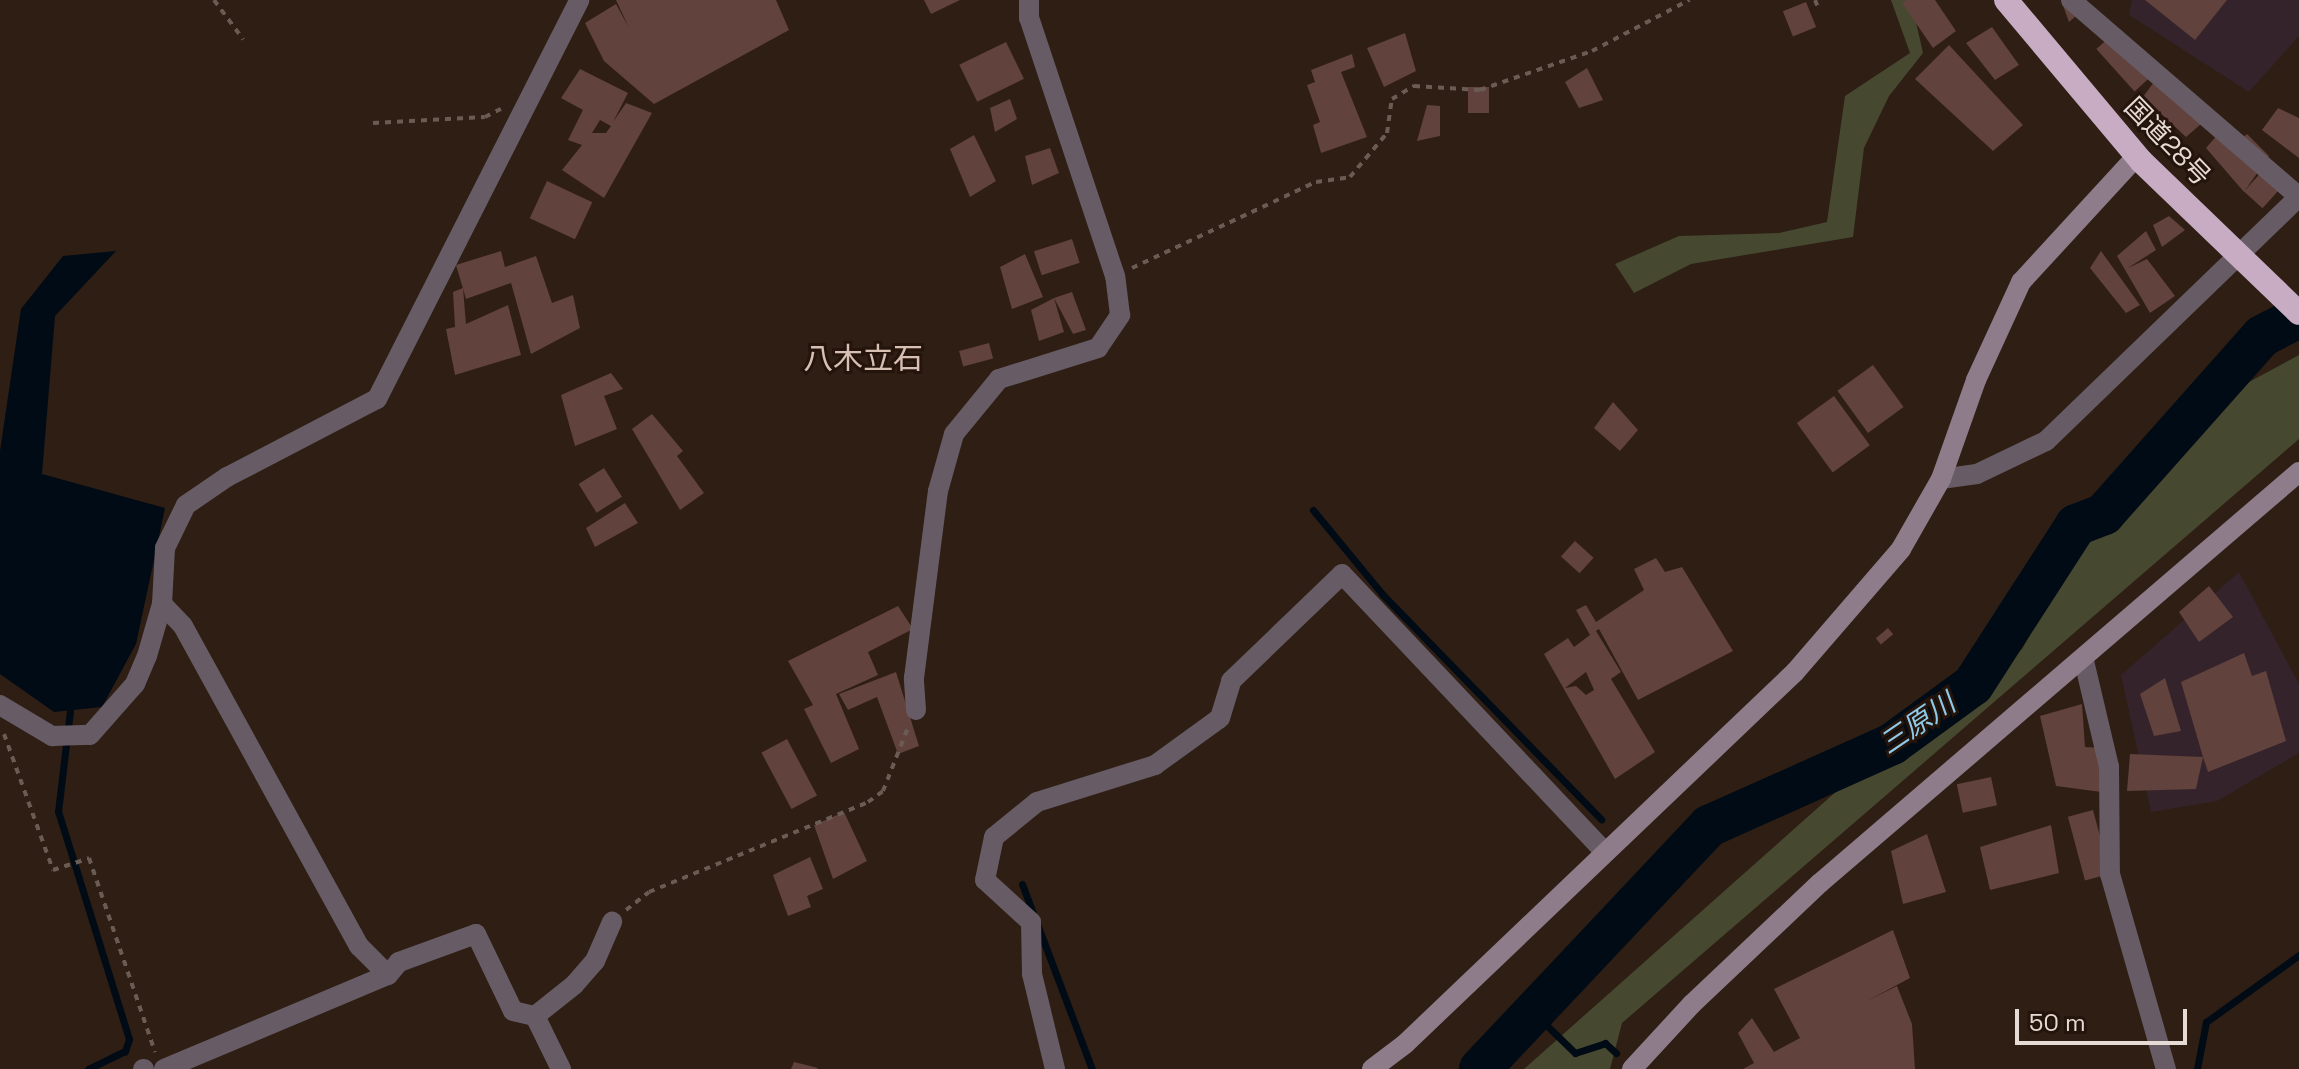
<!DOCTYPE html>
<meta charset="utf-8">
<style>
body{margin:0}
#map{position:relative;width:2299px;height:1069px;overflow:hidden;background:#2e1e14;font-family:"Space Grotesk","Noto Sans JP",sans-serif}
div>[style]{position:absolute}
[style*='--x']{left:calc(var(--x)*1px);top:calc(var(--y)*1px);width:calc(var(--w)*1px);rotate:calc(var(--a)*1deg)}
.commercial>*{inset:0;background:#35232c}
.green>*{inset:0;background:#464830}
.water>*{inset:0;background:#000b15}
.stream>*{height:7px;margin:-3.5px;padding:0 3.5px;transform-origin:3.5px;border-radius:3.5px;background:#000b15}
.river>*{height:42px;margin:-21px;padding:0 21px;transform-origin:21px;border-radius:21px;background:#000b15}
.building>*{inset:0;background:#61423c;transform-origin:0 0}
.path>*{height:4px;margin-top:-2px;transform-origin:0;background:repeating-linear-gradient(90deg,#6a5c53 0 6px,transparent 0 12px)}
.street>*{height:20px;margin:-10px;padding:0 10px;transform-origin:10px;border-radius:10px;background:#675c65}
.secondary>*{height:20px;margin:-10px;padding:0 10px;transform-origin:10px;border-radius:10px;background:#8e7c8b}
.highway>*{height:24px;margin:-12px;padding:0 12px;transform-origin:12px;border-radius:12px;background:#c8acc4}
span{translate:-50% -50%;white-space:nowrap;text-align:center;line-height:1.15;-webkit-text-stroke:6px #24140b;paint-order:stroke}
.street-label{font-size:26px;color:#e7dbd5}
.water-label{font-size:28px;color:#8fcbe9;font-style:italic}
.quarter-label{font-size:30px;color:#d7c0b3}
.scale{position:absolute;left:2015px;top:1009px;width:172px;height:36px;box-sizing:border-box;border:4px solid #e7dbd5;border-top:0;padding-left:10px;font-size:24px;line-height:28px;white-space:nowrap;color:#e7dbd5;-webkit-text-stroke:6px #24140b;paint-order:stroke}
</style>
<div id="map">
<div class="commercial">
<i style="clip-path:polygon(2132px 0,2299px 0,2299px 36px,2249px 92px,2129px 15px)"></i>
<i style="clip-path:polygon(2239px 572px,2299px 684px,2299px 753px,2217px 801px,2151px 812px,2121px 675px)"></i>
</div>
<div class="green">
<i style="clip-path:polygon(1891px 0,1911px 0,1923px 53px,1889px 96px,1864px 148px,1853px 237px,1691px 264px,1634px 293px,1615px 264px,1679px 236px,1779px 233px,1827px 222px,1845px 96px,1910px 53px)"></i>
<i style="clip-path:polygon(2299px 355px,2299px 439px,1622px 1023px,1610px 1069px,1524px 1069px,1857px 773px,1891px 755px,1972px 696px,2022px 649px,2086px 536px,2104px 525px,2145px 468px,2249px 382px)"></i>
</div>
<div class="water">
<i style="clip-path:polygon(116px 251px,55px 316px,42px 474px,165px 508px,136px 644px,102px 707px,54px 712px,0 674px,0 451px,21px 309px,63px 256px)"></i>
</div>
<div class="stream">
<i style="--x:1313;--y:510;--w:110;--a:50.5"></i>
<i style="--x:1383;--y:595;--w:313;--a:45.8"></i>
<i style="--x:70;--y:711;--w:101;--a:96.8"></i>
<i style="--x:58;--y:811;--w:239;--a:72.7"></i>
<i style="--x:129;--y:1039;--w:13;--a:108"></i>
<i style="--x:125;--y:1051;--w:41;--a:154.1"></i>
<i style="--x:1022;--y:884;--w:198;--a:69.3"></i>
<i style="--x:1535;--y:1014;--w:56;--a:44.3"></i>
<i style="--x:1575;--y:1053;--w:32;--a:-18"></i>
<i style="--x:1605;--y:1043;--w:15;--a:42"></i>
<i style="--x:2197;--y:1069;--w:48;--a:-79.2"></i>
<i style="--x:2206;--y:1022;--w:115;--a:-35.8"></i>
</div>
<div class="river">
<i style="--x:1480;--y:1069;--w:334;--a:-46.7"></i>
<i style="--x:1709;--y:826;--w:201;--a:-24.1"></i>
<i style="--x:1892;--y:744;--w:100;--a:-36.1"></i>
<i style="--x:1973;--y:685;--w:190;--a:-57.2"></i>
<i style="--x:2076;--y:525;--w:30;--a:-21"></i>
<i style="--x:2104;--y:514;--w:238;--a:-48.4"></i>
<i style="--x:2262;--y:336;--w:42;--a:-27.2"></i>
</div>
<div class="building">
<i style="clip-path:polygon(616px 0,776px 0,789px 30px,654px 104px,604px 61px,585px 23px,616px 4px,629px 28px)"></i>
<i style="clip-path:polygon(924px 0,960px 0,931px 14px)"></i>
<i style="clip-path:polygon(1907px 0,1935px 0,1956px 31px,1933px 48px,1902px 3px)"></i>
<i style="clip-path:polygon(2061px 0,2071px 0,2083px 10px,2069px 22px)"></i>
<i style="clip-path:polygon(2145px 0,2227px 0,2195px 40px)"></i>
<i style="left:1806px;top:2px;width:27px;height:25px;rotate:68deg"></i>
<i style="clip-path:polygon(1992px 27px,2019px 65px,1995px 80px,1966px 43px)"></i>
<i style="clip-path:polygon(1405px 33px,1416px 71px,1384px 87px,1367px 48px)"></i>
<i style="left:2112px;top:35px;width:57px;height:21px;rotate:48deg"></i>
<i style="left:1006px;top:42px;width:41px;height:52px;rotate:64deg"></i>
<i style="clip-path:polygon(1949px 45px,2023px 125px,1993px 151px,1915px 79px)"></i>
<i style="clip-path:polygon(1352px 54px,1355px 67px,1341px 72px,1367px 137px,1321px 153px,1313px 125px,1320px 122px,1307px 85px,1315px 82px,1311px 70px)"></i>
<i style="clip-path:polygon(1587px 68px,1603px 100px,1579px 108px,1565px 82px)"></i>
<i style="clip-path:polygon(evenodd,580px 69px,628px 93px,613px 122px,626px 103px,652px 113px,604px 198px,562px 170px,582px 145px,568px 140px,583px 110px,561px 98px,580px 69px,600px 120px,611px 126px,606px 133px,592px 133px,600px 120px)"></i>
<i style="clip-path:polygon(2154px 82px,2208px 118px,2186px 137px,2143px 97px)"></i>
<i style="left:1489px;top:87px;width:26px;height:21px;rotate:90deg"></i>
<i style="clip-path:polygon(1010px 99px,1017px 119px,995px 132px,990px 108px)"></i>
<i style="clip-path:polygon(1427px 105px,1440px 106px,1440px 136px,1417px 141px)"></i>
<i style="clip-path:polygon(2278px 108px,2299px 118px,2299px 158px,2262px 130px)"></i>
<i style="clip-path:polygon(2225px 126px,2242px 138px,2247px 134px,2269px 156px,2244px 192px,2206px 148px)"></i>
<i style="clip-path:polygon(974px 135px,996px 181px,970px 197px,950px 149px)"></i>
<i style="clip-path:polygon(1050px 148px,1059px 173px,1032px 185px,1025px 156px)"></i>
<i style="left:2266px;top:167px;width:25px;height:33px;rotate:42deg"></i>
<i style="left:547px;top:181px;width:50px;height:41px;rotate:25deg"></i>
<i style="clip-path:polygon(2169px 216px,2185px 230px,2162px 247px,2153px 225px)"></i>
<i style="clip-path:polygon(2146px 231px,2156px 250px,2128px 268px,2147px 259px,2175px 296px,2150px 313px,2117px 256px)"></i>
<i style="left:1072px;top:239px;width:25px;height:40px;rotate:72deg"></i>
<i style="clip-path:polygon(501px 251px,505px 267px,536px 256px,552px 303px,573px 295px,580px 328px,531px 354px,511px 283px,466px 299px,456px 265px)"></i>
<i style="clip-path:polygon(2101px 251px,2140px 305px,2126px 313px,2090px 268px)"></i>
<i style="clip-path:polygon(1025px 254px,1043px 297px,1012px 309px,1000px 267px)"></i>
<i style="clip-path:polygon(463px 288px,466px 324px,508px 305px,521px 355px,455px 375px,446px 329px,455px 327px,453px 292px)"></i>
<i style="clip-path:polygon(1072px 292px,1086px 330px,1073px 334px,1054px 298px)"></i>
<i style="clip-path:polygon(1054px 298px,1064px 332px,1039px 341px,1031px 310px)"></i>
<i style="left:989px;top:343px;width:16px;height:31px;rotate:75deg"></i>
<i style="left:1873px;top:365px;width:52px;height:44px;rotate:54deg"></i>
<i style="clip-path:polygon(611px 373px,623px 389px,604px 396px,617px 429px,575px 446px,561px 395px)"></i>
<i style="left:1834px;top:396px;width:61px;height:46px;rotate:54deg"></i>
<i style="clip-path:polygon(1613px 402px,1638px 430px,1620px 451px,1594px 428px)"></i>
<i style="clip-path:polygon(652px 414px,683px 451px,677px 456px,704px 493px,680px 510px,632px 429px)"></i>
<i style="left:604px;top:468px;width:34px;height:30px;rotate:58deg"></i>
<i style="clip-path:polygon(625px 503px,638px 523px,595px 547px,586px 528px)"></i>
<i style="left:1575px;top:541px;width:25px;height:21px;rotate:42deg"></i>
<i style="clip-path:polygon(evenodd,1656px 558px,1665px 572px,1682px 567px,1733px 651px,1638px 700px,1599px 629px,1596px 631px,1621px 672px,1611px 679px,1655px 752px,1615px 779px,1544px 654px,1568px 638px,1574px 647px,1590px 635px,1576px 610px,1586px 605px,1596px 622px,1644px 590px,1634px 569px,1656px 558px,1586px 672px,1594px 690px,1586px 695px,1576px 686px,1565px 688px,1586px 672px)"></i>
<i style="clip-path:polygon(2209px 586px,2233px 617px,2199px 642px,2179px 612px)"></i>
<i style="clip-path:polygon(898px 606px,913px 629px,868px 652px,878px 675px,836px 694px,859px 749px,831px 763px,804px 709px,813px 705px,788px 661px)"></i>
<i style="left:1888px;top:628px;width:8px;height:16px;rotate:50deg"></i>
<i style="clip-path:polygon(2244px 653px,2252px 676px,2266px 671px,2286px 741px,2208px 772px,2203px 757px,2196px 789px,2127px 791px,2130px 754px,2203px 757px,2181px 682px)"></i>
<i style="clip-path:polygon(896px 672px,919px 746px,898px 754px,877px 697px,848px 710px,839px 694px)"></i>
<i style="clip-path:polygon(2165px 678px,2181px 731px,2154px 736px,2140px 694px)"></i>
<i style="clip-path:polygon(2082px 704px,2085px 747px,2104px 748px,2109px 793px,2056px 786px,2040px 716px)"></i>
<i style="left:787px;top:739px;width:64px;height:29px;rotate:62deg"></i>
<i style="left:1991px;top:777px;width:29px;height:35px;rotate:78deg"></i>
<i style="left:2093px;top:810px;width:66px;height:26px;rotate:75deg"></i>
<i style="clip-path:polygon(844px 812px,867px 861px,833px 879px,814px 825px)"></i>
<i style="clip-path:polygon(2051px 825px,2059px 873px,1990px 890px,1980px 847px)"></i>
<i style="clip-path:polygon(1927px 834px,1946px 892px,1903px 904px,1891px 851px)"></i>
<i style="clip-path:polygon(810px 857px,823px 889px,807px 896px,811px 907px,788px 916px,773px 875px)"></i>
<i style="clip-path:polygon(1893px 930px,1910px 978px,1867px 1001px,1897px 986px,1912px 1024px,1915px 1069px,1743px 1069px,1754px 1063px,1738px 1033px,1752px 1018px,1774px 1052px,1800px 1038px,1774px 989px)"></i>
<i style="clip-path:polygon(794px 1062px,818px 1068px,817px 1069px,791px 1069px)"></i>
</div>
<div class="path">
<i style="--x:214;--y:0;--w:49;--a:53.4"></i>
<i style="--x:1815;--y:0;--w:11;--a:68"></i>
<i style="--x:373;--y:123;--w:112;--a:-3.1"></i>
<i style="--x:485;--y:117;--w:18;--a:-27"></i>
<i style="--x:1132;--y:268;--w:203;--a:-25.1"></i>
<i style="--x:1316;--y:182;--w:34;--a:-8"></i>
<i style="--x:1350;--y:177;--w:57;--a:-49.9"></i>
<i style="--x:1387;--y:133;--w:34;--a:-82"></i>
<i style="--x:1392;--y:99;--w:26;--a:-31"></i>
<i style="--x:1414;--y:86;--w:66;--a:3.5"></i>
<i style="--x:1480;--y:90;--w:119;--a:-19.2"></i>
<i style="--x:1592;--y:51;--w:110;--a:-27.7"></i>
<i style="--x:4;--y:734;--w:145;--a:70.2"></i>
<i style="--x:53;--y:870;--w:38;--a:-18"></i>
<i style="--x:89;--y:858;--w:205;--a:71.2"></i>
<i style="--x:626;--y:910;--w:29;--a:-38"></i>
<i style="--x:649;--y:892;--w:237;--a:-22.3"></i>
<i style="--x:868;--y:802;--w:19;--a:-36"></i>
<i style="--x:883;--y:791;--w:66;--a:-68.5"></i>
</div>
<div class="street">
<i style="--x:2071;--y:0;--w:301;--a:40.8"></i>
<i style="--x:1941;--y:479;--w:36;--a:-8"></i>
<i style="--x:1977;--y:474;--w:76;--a:-25.6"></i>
<i style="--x:2046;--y:441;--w:351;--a:-44"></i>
<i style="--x:162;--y:604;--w:30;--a:46"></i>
<i style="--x:183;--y:626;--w:365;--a:61.2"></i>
<i style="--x:359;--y:946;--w:41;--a:45"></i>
<i style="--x:388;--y:975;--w:17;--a:-50"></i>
<i style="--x:399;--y:962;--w:82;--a:-20"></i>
<i style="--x:476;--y:934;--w:85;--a:64.3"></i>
<i style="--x:513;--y:1011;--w:23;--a:13"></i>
<i style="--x:535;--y:1016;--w:59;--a:63.9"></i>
<i style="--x:2084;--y:661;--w:109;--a:76.7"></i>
<i style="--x:2109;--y:767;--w:107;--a:89.5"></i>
<i style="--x:2110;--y:874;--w:203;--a:74"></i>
<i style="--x:0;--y:705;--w:61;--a:30.8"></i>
<i style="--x:52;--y:736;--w:38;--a:-2"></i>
<i style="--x:90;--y:735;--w:68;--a:-48.6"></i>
<i style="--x:135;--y:684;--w:30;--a:-67"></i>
<i style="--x:147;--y:656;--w:54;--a:-73.9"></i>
<i style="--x:162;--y:604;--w:56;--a:-86.9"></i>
<i style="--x:165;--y:548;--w:48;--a:-64"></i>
<i style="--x:186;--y:505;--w:50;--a:-34.3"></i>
<i style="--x:227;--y:477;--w:169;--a:-27.5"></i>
<i style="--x:377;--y:399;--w:447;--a:-63.1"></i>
<i style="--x:916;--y:710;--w:32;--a:-94"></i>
<i style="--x:914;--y:678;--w:189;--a:-82.7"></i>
<i style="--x:938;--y:491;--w:59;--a:-74.3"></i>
<i style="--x:954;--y:434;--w:71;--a:-50.7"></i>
<i style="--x:999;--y:379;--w:104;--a:-17.4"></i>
<i style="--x:1098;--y:348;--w:40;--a:-56"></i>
<i style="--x:1120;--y:315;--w:39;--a:-97"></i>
<i style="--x:1115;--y:276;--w:272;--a:-108.4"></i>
<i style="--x:1029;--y:18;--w:18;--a:-90"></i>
<i style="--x:535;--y:1016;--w:50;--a:-38.5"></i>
<i style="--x:574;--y:985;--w:32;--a:-49"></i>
<i style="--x:595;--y:961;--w:43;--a:-66.4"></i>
<i style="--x:143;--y:1069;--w:1;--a:0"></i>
<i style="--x:164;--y:1069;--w:243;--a:-22.8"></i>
<i style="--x:1055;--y:1069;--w:98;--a:-103.6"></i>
<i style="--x:1032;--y:974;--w:52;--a:-91.1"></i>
<i style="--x:1031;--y:922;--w:62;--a:-137.6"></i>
<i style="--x:985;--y:880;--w:44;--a:-78.2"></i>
<i style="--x:994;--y:837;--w:55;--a:-39.1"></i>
<i style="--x:1037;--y:802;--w:124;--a:-17.4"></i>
<i style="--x:1155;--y:765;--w:80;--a:-35.9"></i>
<i style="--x:1220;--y:718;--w:39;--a:-73"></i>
<i style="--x:1231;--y:681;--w:154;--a:-43.9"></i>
<i style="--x:1342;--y:574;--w:383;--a:46.6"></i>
</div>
<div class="secondary">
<i style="--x:1372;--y:1069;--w:41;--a:-37.1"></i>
<i style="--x:1405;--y:1044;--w:539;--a:-43.65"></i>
<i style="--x:1795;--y:672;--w:162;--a:-49.2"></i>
<i style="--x:1901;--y:549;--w:81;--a:-60.3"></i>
<i style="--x:1941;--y:479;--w:105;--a:-70.5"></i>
<i style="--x:1976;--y:380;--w:108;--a:-65.3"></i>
<i style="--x:2021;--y:282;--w:171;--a:-47.4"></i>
<i style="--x:1632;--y:1069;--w:88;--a:-47.3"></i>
<i style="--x:1692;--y:1004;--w:176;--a:-43.4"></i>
<i style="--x:1820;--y:883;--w:631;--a:-40.63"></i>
</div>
<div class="highway">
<i style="--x:2006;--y:0;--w:210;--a:50"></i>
<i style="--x:2141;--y:161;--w:219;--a:43.9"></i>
</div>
<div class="street-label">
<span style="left:2167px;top:142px;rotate:46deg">国道28号</span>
</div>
<div class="water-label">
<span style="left:1917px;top:723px;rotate:-34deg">三原川</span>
</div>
<div class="quarter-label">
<span style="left:863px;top:359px">八木立石</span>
</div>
<div class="scale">50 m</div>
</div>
